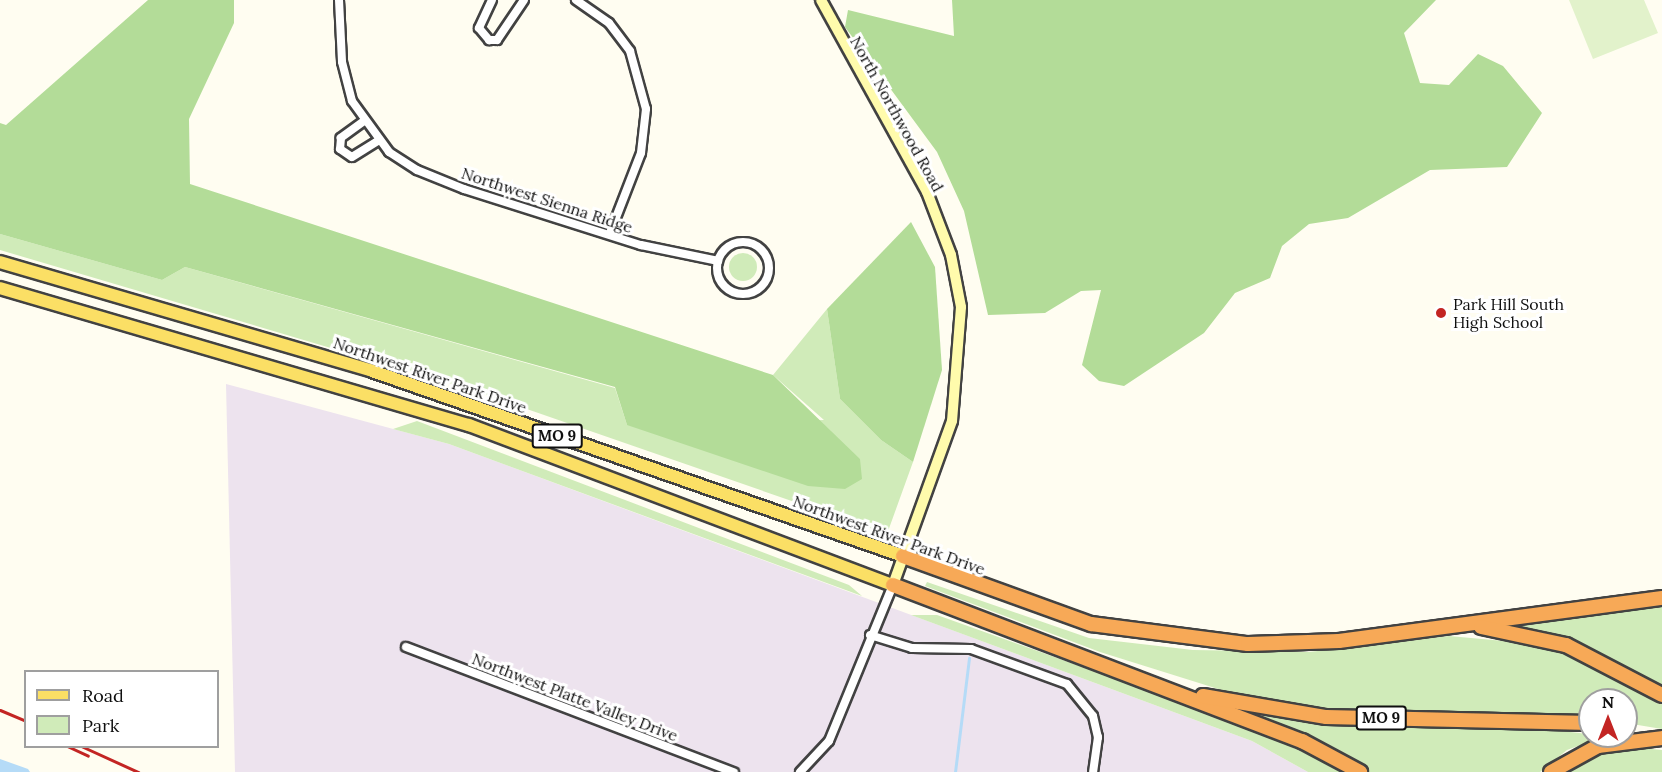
<!DOCTYPE html>
<style>
body{margin:0}
#map{position:relative;width:1662px;height:772px;overflow:hidden;background:#fffdf1;font-family:Lora,serif}
div>[style]{position:absolute}
[style*='--x']{left:calc(var(--x)*1px);top:calc(var(--y)*1px);width:calc(var(--w)*1px);rotate:calc(var(--a)*1deg)}
.industrial>*{inset:0;background:#ede3ee}
.green>*{inset:0;background:#d0ebb9}
.round{border-radius:50%}
.forest>*{inset:0;background:#b3dc98}
.pitch>*{inset:0;background:#e2f2cb}
.water>*{inset:0;background:#b5dbf7}
.stream>*{height:3px;margin:-1.5px;padding:0 1.5px;transform-origin:1.5px;border-radius:1.5px;background:#b5dbf7}
.roads{filter:drop-shadow(2px 0 #424242) drop-shadow(-2px 0 #424242) drop-shadow(0 2px #424242) drop-shadow(0 -2px #424242)}
.street>*{height:8px;margin:-4px;padding:0 4px;transform-origin:4px;border-radius:4px;background:#fff}
.street>.ring{margin:-4px;padding:0;box-sizing:content-box;background:none;border:8px solid #fff;border-radius:50%}
.secondary>*{height:10px;margin:-5px;padding:0 5px;transform-origin:5px;border-radius:5px;background:#fffbac}
.primary>*{height:12px;margin:-6px;padding:0 6px;transform-origin:6px;border-radius:6px;background:#fbdf65}
.highway>*{height:14px;margin:-7px;padding:0 7px;transform-origin:7px;border-radius:7px;background:#f7a957}
.rail>*{height:3px;margin:-1.5px;padding:0 1.5px;transform-origin:1.5px;border-radius:1.5px;background:#c32523}
.dots>*{width:16px;height:16px;translate:-50% -50%;box-sizing:border-box;border:3px solid #fff;border-radius:50%}
span{translate:-50% -50%;white-space:nowrap;text-align:center;line-height:1.15;-webkit-text-stroke:6px #fff;paint-order:stroke}
.shield-label span{padding:2px 4px;background:#fff;border:2px solid;border-radius:4px;-webkit-text-stroke-width:0}
.shield-label{font-size:15px;color:#0f0f0f;font-weight:700}
.street-label{font-size:16px;color:#0f0f0f}
.poi-label{font-size:16px;color:#0f0f0f}
.left{translate:0 -50%;text-align:left}
.legend{position:absolute;left:24px;top:670px;width:195px;height:78px;box-sizing:border-box;background:#fff;border:2px solid #9f9f9f;margin:0;padding:8px 10px;list-style:none;font-size:18px;color:#0f0f0f}
.legend li{display:flex;align-items:center;gap:12px;height:30px}
.legend b{width:30px;border:2px solid #9f9f9f}
.north{position:absolute;left:1578px;top:688px;width:60px;height:60px;box-sizing:border-box;background:#fff;border:2px solid #9f9f9f;border-radius:50%;rotate:0deg;font-size:16px;font-weight:700;line-height:24px;text-align:center;color:#0f0f0f}
.north::after{content:'';display:block;margin:auto;width:21px;height:27px;background:#c32523;clip-path:polygon(50% 0,100% 100%,50% 72%,0 100%)}
</style>
<div id="map">
<div class="industrial">
<i style="clip-path:polygon(226px 384px,449px 444px,1252px 741px,1308px 772px,235px 772px)"></i>
</div>
<div class="green">
<i style="clip-path:polygon(0 234px,162px 280px,185px 267px,615px 388px,627px 425px,824px 420px,773px 375px,827px 309px,840px 399px,881px 440px,913px 462px,887px 534px,469px 389px,0 250px)"></i>
<i class="round" style="left:729px;top:253px;width:28px;height:28px"></i>
<i style="clip-path:polygon(417px 421px,849px 585px,862px 596px,449px 444px,393px 429px)"></i>
<i style="clip-path:polygon(927px 582px,1089px 638px,1193px 650px,1309px 652px,1449px 636px,1527px 643px,1579px 658px,1662px 701px,1662px 729px,1626px 723px,1626px 700px,1590px 700px,1590px 718px,1320px 709px,1231px 693px,1100px 652px,925px 586px)"></i>
<i style="clip-path:polygon(1662px 603px,1662px 687px,1586px 646px,1506px 625px)"></i>
<i style="clip-path:polygon(911px 615px,937px 615px,1247px 726px,1345px 772px,1308px 772px,1252px 741px)"></i>
<i style="clip-path:polygon(1259px 715px,1321px 724px,1536px 728px,1605px 736px,1567px 750px,1540px 772px,1369px 772px)"></i>
<i style="clip-path:polygon(1631px 747px,1662px 750px,1662px 772px,1559px 772px,1596px 752px)"></i>
</div>
<div class="forest">
<i style="clip-path:polygon(148px 0,234px 0,234px 23px,189px 119px,190px 184px,773px 375px,860px 459px,862px 479px,845px 489px,808px 486px,627px 425px,615px 387px,185px 267px,162px 280px,0 234px,0 123px,6px 125px)"></i>
<i style="clip-path:polygon(952px 0,1436px 0,1404px 33px,1420px 83px,1449px 85px,1478px 54px,1503px 66px,1542px 113px,1507px 167px,1430px 170px,1348px 218px,1309px 224px,1282px 246px,1270px 278px,1235px 293px,1204px 333px,1124px 386px,1099px 381px,1082px 365px,1101px 290px,1081px 291px,1045px 313px,988px 315px,964px 211px,937px 152px,845px 27px,848px 10px,954px 36px)"></i>
<i style="clip-path:polygon(911px 222px,935px 267px,942px 370px,913px 462px,881px 440px,840px 399px,827px 309px)"></i>
</div>
<div class="pitch">
<i style="clip-path:polygon(1569px 0,1644px 0,1658px 33px,1593px 59px)"></i>
</div>
<div class="water">
<i style="clip-path:polygon(0 759px,28px 769px,30px 772px,0 772px)"></i>
</div>
<div class="stream">
<i style="--x:955;--y:772;--w:115;--a:-83"></i>
</div>
<div class="roads">
<div class="street">
<i style="--x:339;--y:0;--w:62;--a:87.2"></i>
<i style="--x:342;--y:62;--w:40;--a:75.6"></i>
<i style="--x:352;--y:101;--w:63;--a:54"></i>
<i style="--x:389;--y:152;--w:33;--a:33"></i>
<i style="--x:417;--y:170;--w:51;--a:22"></i>
<i style="--x:464;--y:189;--w:186;--a:17.6"></i>
<i style="--x:641;--y:245;--w:79;--a:11.7"></i>
<i style="--x:492;--y:0;--w:31;--a:115"></i>
<i style="--x:479;--y:28;--w:16;--a:50"></i>
<i style="--x:489;--y:40;--w:8;--a:0"></i>
<i style="--x:497;--y:40;--w:48;--a:-56"></i>
<i style="--x:576;--y:0;--w:40;--a:34.9"></i>
<i style="--x:609;--y:23;--w:35;--a:53"></i>
<i style="--x:630;--y:51;--w:60;--a:74.6"></i>
<i style="--x:646;--y:109;--w:44;--a:96.5"></i>
<i style="--x:641;--y:153;--w:86;--a:111.2"></i>
<i style="--x:364;--y:121;--w:29;--a:144"></i>
<i style="--x:341;--y:138;--w:11;--a:95"></i>
<i style="--x:340;--y:149;--w:14;--a:34"></i>
<i style="--x:352;--y:157;--w:32;--a:-32"></i>
<i class="ring" style="left:717px;top:242px;width:44px;height:44px"></i>
<i style="--x:870;--y:635;--w:44;--a:17.2"></i>
<i style="--x:912;--y:648;--w:59;--a:1"></i>
<i style="--x:971;--y:649;--w:102;--a:20"></i>
<i style="--x:1067;--y:684;--w:41;--a:50.9"></i>
<i style="--x:1093;--y:716;--w:22;--a:77"></i>
<i style="--x:1098;--y:737;--w:35;--a:98"></i>
<i style="--x:406;--y:647;--w:351;--a:20.9"></i>
<i style="--x:800;--y:772;--w:42;--a:-46.9"></i>
<i style="--x:829;--y:741;--w:169;--a:-67.7"></i>
</div>
<div class="secondary">
<i style="--x:821;--y:0;--w:219;--a:61.1"></i>
<i style="--x:927;--y:192;--w:67;--a:69.1"></i>
<i style="--x:951;--y:255;--w:53;--a:79.1"></i>
<i style="--x:961;--y:307;--w:114;--a:94.5"></i>
<i style="--x:952;--y:421;--w:174;--a:109.8"></i>
</div>
<div class="primary">
<i style="--x:0;--y:262;--w:388;--a:16.3"></i>
<i style="--x:372;--y:371;--w:562;--a:19.21"></i>
<i style="--x:0;--y:288;--w:489;--a:16.3"></i>
<i style="--x:469;--y:425;--w:453;--a:20.7"></i>
</div>
<div class="highway">
<i style="--x:903;--y:556;--w:200;--a:19.9"></i>
<i style="--x:1091;--y:624;--w:158;--a:7.3"></i>
<i style="--x:1248;--y:644;--w:91;--a:-1.9"></i>
<i style="--x:1339;--y:641;--w:326;--a:-7.6"></i>
<i style="--x:893;--y:585;--w:438;--a:20.9"></i>
<i style="--x:1302;--y:741;--w:66;--a:28.1"></i>
<i style="--x:1481;--y:627;--w:87;--a:12"></i>
<i style="--x:1566;--y:645;--w:108;--a:27.5"></i>
<i style="--x:1203;--y:696;--w:125;--a:9.7"></i>
<i style="--x:1326;--y:717;--w:264;--a:1.3"></i>
<i style="--x:1551;--y:772;--w:54;--a:-29"></i>
<i style="--x:1598;--y:746;--w:64;--a:-7.1"></i>
</div>
</div>
<div class="rail">
<i style="--x:0;--y:710;--w:28;--a:23"></i>
<i style="--x:67;--y:746;--w:23;--a:25"></i>
<i style="--x:81;--y:746;--w:63;--a:24.5"></i>
</div>
<div class="dots">
<i style="left:1441px;top:313px;background:#c32523"></i>
</div>
<div class="shield-label">
<span style="left:557px;top:436px">MO 9</span>
<span style="left:1381px;top:718px">MO 9</span>
</div>
<div class="street-label">
<span style="left:897px;top:114px;rotate:61deg">North Northwood Road</span>
<span style="left:547px;top:200px;rotate:18deg">Northwest Sienna Ridge</span>
<span style="left:430px;top:375px;rotate:19deg">Northwest River Park Drive</span>
<span style="left:889px;top:535px;rotate:20deg">Northwest River Park Drive</span>
<span style="left:575px;top:697px;rotate:21deg">Northwest Platte Valley Drive</span>
</div>
<div class="poi-label">
<span class="left" style="left:1453px;top:313px">Park Hill South<br>High School</span>
</div>
<ul class="legend">
<li><b style="height:8px;background:#fbdf65"></b>Road</li>
<li><b style="height:16px;background:#d0ebb9"></b>Park</li>
</ul>
<div class="north">N</div>
</div>
